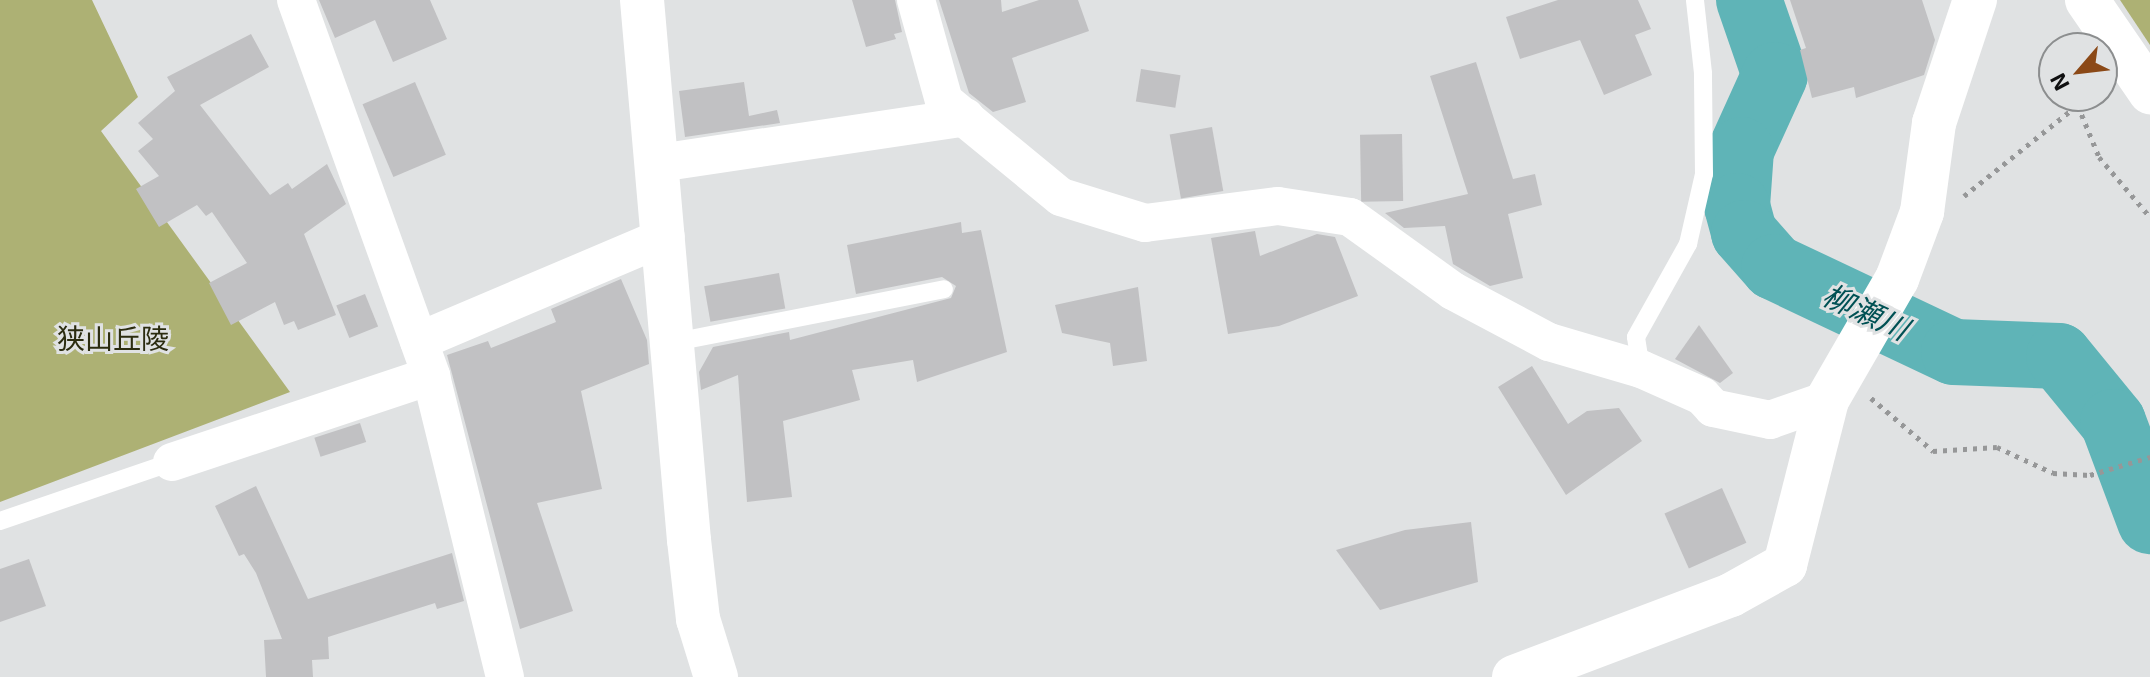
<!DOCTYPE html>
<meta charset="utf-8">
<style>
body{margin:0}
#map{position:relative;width:2150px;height:677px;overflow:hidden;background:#e0e2e3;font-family:"Exo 2","Noto Sans JP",sans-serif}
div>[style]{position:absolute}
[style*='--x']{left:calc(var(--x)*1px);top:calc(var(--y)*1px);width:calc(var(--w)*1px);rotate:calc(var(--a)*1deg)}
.forest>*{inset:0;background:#adb174}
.river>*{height:66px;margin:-33px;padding:0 33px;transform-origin:33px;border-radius:33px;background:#5fb4b7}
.building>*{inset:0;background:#c1c1c3;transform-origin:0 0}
.path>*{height:5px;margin-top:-2.5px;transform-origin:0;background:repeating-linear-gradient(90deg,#969798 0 4px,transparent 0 10px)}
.service>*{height:18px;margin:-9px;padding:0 9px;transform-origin:9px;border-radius:9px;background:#fff}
.minor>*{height:38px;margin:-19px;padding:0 19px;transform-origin:19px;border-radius:19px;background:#fff}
.tertiary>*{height:44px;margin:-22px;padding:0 22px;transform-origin:22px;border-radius:22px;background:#fff}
span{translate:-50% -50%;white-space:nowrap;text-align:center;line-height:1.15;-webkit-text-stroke:6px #e0e2e3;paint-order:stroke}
.park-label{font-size:28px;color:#2b2c10}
.water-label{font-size:30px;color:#005154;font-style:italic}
.north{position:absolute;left:2038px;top:32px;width:80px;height:80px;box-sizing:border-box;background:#e0e2e3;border:2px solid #8c8e8f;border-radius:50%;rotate:242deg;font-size:22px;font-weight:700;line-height:32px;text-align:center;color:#0f0f10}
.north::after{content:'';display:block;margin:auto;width:28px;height:36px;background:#8b4917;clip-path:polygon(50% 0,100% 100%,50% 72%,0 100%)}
</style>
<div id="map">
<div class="forest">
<i style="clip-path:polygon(0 0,92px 0,138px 97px,101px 131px,290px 392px,0 502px)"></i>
<i style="clip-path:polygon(2120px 0,2150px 0,2150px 45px)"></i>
</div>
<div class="river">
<i style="--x:1749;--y:0;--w:79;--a:70.9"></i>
<i style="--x:1775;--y:75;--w:82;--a:114.4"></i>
<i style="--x:1741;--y:150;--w:56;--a:94.1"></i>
<i style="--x:1737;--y:206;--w:28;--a:75"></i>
<i style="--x:1744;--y:233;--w:45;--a:48.6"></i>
<i style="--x:1774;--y:267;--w:199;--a:25.3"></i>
<i style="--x:1954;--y:352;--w:105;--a:2.2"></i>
<i style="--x:2059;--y:356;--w:85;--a:50.7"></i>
<i style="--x:2113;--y:422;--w:106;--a:69.5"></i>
</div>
<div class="building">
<i style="clip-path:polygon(319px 0,430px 0,447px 39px,393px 62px,375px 20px,335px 38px)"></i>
<i style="clip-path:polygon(852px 0,895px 0,902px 32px,894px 34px,896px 39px,866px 47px)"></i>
<i style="clip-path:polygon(939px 0,1001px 0,1002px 12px,1039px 0,1078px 0,1089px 31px,1012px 58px,1026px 102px,993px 112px,969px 93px)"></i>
<i style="clip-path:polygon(1558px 0,1638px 0,1651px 29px,1635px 35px,1652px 75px,1604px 95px,1580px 40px,1520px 59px,1506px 17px)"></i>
<i style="clip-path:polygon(1790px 0,1922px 0,1935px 40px,1924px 75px,1856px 98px,1854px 87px,1812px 98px,1800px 50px,1806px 48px)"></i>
<i style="clip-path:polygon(251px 34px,269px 67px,200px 105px,270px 195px,288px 183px,292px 189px,327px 164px,346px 204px,304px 234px,336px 315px,298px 330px,294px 321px,284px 325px,275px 302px,231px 325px,209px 283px,247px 263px,212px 212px,206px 216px,197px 205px,159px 227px,136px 189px,159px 176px,138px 151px,153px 139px,138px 123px,175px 91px,167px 77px)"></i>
<i style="clip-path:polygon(1476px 62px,1513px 179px,1535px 174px,1542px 205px,1508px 214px,1523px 278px,1490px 286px,1453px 264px,1445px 226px,1404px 228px,1385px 213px,1468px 194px,1430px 76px)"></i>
<i style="left:1141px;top:69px;width:40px;height:33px;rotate:9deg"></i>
<i style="left:415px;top:82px;width:79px;height:57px;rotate:67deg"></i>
<i style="clip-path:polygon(744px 82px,749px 116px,777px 110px,780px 123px,685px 137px,679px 91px)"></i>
<i style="left:1212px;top:127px;width:65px;height:43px;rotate:80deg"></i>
<i style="left:1402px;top:134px;width:67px;height:42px;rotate:89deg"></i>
<i style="clip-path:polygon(961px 222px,962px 233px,981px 230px,1007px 352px,917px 382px,913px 360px,852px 370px,860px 400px,783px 421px,792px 497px,747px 502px,738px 375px,701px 390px,699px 372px,713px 347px,789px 332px,790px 340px,951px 298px,956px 286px,942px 277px,856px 294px,847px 245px)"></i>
<i style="clip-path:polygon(1255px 231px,1260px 256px,1317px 234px,1335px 237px,1358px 296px,1279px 326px,1228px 334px,1211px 238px)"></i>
<i style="left:779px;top:273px;width:36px;height:76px;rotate:80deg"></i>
<i style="clip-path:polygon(621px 279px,647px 340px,649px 364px,581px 391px,602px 489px,537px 503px,573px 611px,520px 629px,447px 355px,488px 341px,491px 348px,556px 322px,551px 309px)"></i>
<i style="clip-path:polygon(1138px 287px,1147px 361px,1113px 366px,1110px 343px,1062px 333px,1055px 305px)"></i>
<i style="left:365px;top:294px;width:35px;height:31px;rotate:68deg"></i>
<i style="clip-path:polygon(1699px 325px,1733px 373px,1720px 383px,1675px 359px)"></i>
<i style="clip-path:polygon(1532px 366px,1568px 424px,1587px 411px,1619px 408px,1642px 441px,1566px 495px,1498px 387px)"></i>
<i style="left:360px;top:423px;width:20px;height:48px;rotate:72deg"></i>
<i style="clip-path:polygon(256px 486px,308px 599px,452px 553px,464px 601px,437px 609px,435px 603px,328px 637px,329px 659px,312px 660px,313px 677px,266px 677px,264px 640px,282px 639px,256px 573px,244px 554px,239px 556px,215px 506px)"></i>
<i style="left:1722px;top:488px;width:60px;height:63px;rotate:66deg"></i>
<i style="clip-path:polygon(1471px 522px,1478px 582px,1380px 610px,1336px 550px,1405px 530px)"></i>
<i style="clip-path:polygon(29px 559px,46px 606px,0 622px,0 569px)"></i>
</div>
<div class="path">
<i style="--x:2074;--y:96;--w:66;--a:67.7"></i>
<i style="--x:2099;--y:157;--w:79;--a:49.6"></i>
<i style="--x:1964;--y:196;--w:142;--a:-38.7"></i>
<i style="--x:1871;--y:398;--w:82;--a:40.5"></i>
<i style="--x:1933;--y:451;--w:64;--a:-3.6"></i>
<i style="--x:1997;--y:447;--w:62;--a:24.9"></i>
<i style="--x:2053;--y:473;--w:37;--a:3"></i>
<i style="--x:2090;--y:475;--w:63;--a:-16.7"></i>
</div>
<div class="service">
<i style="--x:675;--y:342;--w:274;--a:-11.1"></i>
<i style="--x:1641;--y:369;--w:32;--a:-99"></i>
<i style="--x:1636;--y:337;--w:107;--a:-60.8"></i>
<i style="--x:1688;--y:244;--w:72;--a:-77.1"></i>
<i style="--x:1704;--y:174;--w:101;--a:-90.6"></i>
<i style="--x:1703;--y:73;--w:73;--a:-96.3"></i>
<i style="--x:0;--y:521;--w:182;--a:-18.9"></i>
</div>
<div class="minor">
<i style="--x:296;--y:0;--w:400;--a:70.2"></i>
<i style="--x:431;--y:376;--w:310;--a:76.2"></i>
<i style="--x:916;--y:0;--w:105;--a:74.5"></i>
<i style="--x:944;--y:101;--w:151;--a:39.4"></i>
<i style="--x:1061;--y:197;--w:88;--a:17.2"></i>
<i style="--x:1145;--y:223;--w:134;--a:-7.3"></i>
<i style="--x:1278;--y:206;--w:73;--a:8.7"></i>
<i style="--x:1350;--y:217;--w:127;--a:35.7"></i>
<i style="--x:1453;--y:291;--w:109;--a:28"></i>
<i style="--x:1549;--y:342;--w:96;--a:16.4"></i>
<i style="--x:1641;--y:369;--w:67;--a:23.9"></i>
<i style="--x:1702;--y:396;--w:16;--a:47"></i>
<i style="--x:1713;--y:408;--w:58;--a:11.9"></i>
<i style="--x:1770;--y:420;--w:60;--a:-19.3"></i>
<i style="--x:659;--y:163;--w:310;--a:-8.5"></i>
<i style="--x:419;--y:341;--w:268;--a:-23"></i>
<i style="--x:172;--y:462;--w:273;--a:-18.4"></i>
</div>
<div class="tertiary">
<i style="--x:642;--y:0;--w:542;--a:85.03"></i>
<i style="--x:689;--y:540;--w:80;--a:83.5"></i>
<i style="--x:698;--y:619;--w:61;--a:72.8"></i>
<i style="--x:2087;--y:0;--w:112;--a:55.6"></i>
<i style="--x:1514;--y:677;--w:232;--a:-20.7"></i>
<i style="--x:1731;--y:595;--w:62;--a:-29.1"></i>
<i style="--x:1785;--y:565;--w:170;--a:-75.7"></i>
<i style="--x:1827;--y:400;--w:140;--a:-60"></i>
<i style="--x:1897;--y:279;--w:72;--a:-69.5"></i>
<i style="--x:1922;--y:212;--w:90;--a:-82.3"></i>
<i style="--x:1934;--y:123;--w:130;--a:-71.6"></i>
</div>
<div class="park-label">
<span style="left:113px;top:338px">狭山丘陵</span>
</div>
<div class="water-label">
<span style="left:1866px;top:311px;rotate:25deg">柳瀬川</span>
</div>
<div class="north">N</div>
</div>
